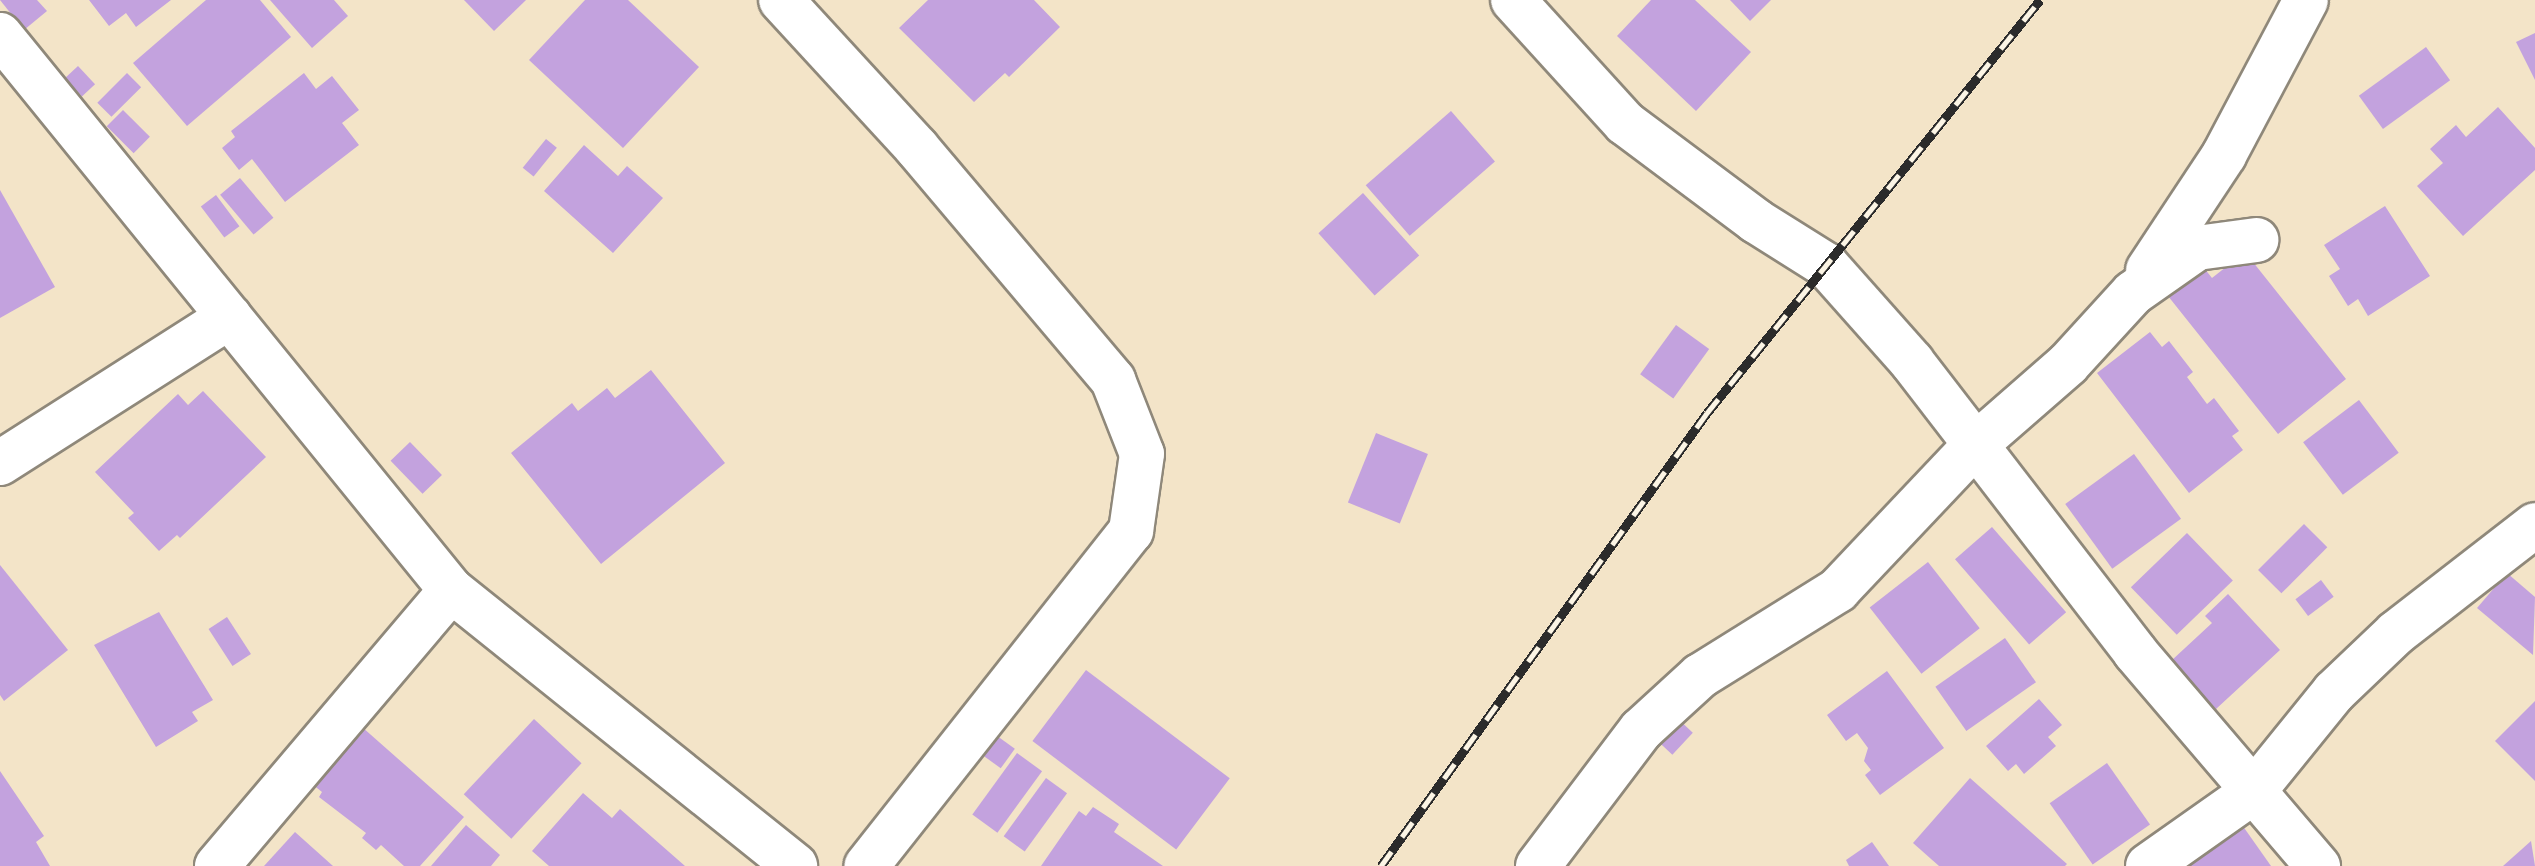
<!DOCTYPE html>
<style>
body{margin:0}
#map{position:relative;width:2535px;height:866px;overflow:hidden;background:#f3e4c8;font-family:Mynerve,sans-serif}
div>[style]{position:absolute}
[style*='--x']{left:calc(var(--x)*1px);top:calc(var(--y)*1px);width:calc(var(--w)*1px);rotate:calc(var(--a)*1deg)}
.building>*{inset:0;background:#c3a2de;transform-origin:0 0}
.roads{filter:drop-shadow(2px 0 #8f887a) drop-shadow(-2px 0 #8f887a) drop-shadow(0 2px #8f887a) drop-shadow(0 -2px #8f887a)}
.street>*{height:44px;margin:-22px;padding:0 22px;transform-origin:22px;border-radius:22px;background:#fff}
.rail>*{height:9px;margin-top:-4.5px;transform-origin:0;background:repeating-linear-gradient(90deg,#fcf5e5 0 18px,#2b2b2b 0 36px);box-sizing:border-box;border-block:2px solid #2b2b2b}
span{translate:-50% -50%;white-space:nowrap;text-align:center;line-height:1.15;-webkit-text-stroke:6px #fcf5e5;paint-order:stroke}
</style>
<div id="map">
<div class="building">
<i style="clip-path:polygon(0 0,37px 0,47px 11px,24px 30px)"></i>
<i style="clip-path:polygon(89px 0,171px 0,136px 27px,126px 13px,109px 26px)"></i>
<i style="clip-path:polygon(206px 0,260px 0,291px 37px,187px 126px,133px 63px)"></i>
<i style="clip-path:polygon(270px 0,334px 0,348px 16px,312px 48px)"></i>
<i style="clip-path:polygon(464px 0,526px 0,494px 31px)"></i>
<i style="clip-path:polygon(585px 0,628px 0,699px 67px,623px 148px,529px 60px)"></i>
<i style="clip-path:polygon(928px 0,1034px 0,1060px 27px,1009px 77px,1005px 73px,974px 102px,899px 28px)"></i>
<i style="clip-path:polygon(1651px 0,1695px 0,1751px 52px,1696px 111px,1617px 36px)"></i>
<i style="clip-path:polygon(1730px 0,1771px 0,1750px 21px)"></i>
<i style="clip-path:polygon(2535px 33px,2535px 80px,2516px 42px)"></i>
<i style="left:2426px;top:47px;width:41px;height:83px;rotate:54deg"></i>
<i style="left:78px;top:66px;width:25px;height:18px;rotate:47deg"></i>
<i style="left:127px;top:73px;width:20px;height:42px;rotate:45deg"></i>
<i style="clip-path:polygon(304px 73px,316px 89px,332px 76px,359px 110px,342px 123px,359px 145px,285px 202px,252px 159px,239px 170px,222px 148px,235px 137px,231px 131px)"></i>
<i style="clip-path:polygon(2498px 107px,2535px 148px,2535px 170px,2463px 236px,2417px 186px,2443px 163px,2430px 149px,2456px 125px,2466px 137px)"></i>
<i style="left:123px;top:110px;width:38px;height:23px;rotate:45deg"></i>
<i style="left:1451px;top:111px;width:67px;height:113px;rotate:49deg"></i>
<i style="left:546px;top:139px;width:14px;height:37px;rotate:39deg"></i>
<i style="clip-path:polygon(584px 145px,618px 176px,627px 166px,663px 198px,613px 253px,544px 191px)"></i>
<i style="left:240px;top:178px;width:52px;height:26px;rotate:50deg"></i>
<i style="clip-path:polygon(0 190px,55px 287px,0 318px)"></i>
<i style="left:1363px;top:193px;width:84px;height:60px;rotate:48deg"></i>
<i style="left:216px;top:195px;width:39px;height:19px;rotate:53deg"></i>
<i style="clip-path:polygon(2385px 206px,2430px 276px,2368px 316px,2358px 299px,2348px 306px,2329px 276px,2340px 269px,2324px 245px)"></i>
<i style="clip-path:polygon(2245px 252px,2346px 379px,2278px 434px,2168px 296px,2204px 268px,2212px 278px)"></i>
<i style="left:1676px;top:325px;width:41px;height:61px;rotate:36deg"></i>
<i style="clip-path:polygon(2150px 332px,2162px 347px,2169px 341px,2193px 372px,2187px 377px,2207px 404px,2214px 398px,2239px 431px,2232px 436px,2243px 450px,2189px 493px,2097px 373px)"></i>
<i style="clip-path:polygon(651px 370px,725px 463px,601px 564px,511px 453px,572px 403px,578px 411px,607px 388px,615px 398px)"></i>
<i style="clip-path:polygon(203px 391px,266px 457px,180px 538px,177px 535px,159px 551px,128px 518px,134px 513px,95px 472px,178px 394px,188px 405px)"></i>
<i style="left:2359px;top:400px;width:66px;height:70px;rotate:53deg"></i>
<i style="left:1376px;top:433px;width:56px;height:75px;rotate:22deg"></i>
<i style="left:410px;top:442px;width:46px;height:27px;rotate:46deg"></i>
<i style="left:2134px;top:454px;width:80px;height:85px;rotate:54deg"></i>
<i style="left:2304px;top:524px;width:33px;height:65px;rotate:45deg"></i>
<i style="left:1992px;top:527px;width:113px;height:49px;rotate:49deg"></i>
<i style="left:2187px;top:533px;width:66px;height:78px;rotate:46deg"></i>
<i style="left:1928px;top:562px;width:84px;height:74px;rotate:52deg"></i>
<i style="clip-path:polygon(0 565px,68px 650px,4px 701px,0 695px)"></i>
<i style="clip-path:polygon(2507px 573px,2535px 597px,2533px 655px,2477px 608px)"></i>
<i style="left:2321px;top:580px;width:21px;height:32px;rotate:53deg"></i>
<i style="clip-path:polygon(2228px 594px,2280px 650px,2216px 709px,2171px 661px,2212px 623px,2205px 616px)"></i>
<i style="clip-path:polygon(159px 612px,213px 700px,192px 712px,198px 721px,156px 747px,94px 645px)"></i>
<i style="left:227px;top:617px;width:44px;height:22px;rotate:57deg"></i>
<i style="left:2005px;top:638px;width:54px;height:85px;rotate:55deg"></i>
<i style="left:1086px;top:670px;width:180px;height:89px;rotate:37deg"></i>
<i style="clip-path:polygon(1887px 671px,1944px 748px,1880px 795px,1865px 775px,1871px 770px,1864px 761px,1868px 748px,1857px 733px,1846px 741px,1827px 715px)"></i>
<i style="clip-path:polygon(2039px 699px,2062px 725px,2048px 737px,2056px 746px,2024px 774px,2016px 764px,2008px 771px,1986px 746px)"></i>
<i style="clip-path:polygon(2535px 701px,2535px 781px,2495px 741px)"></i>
<i style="left:1676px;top:717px;width:23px;height:30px;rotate:43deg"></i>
<i style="left:534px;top:719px;width:65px;height:103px;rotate:43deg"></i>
<i style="clip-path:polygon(362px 727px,464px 817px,420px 866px,404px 866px,381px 845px,376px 850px,362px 838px,366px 833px,319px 797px,322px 792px,312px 784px)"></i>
<i style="left:993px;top:733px;width:27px;height:24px;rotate:36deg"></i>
<i style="left:1017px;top:753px;width:31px;height:76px;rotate:36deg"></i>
<i style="left:2107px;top:763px;width:75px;height:70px;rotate:55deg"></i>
<i style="clip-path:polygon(0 771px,44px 836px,36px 842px,50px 866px,0 866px)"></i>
<i style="left:1046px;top:778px;width:26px;height:72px;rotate:36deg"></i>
<i style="clip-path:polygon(1970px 778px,2067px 864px,2065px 866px,1939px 866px,1913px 843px)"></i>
<i style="clip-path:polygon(583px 793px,612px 818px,620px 809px,685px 866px,549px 866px,532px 851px)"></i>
<i style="clip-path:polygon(1093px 807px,1119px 824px,1114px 832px,1163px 866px,1041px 866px,1079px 811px,1086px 816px)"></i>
<i style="clip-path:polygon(2240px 822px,2271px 866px,2179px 866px)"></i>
<i style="clip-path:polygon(466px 825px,500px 855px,491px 866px,431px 866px)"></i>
<i style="clip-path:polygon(295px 832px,333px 866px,264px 866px)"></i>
<i style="clip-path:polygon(2531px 841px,2535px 866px,2503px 866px)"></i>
<i style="clip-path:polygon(1872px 842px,1889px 866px,1849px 866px,1846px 860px)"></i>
</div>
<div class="roads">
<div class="street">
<i style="--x:781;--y:0;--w:201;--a:47.4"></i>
<i style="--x:917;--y:148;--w:304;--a:49.8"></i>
<i style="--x:1113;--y:380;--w:79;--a:68.6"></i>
<i style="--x:1142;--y:454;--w:78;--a:98.1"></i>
<i style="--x:1131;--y:531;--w:427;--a:128.3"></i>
<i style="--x:1513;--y:0;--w:166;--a:47.7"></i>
<i style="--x:1625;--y:123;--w:164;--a:36.8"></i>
<i style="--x:1756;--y:221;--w:83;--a:32.2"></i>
<i style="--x:1826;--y:265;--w:130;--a:48.4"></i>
<i style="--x:1912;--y:362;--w:366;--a:52.4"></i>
<i style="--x:2135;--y:652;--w:282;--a:49.5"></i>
<i style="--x:0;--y:35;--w:715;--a:50.9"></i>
<i style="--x:451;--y:590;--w:441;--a:38.7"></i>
<i style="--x:2148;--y:270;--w:138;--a:-56.5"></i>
<i style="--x:2224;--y:155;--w:175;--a:-62.1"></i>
<i style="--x:0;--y:463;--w:272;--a:-32.5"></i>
<i style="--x:217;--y:866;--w:362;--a:-49.7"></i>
<i style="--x:1538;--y:866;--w:171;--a:-52.9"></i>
<i style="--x:1641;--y:730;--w:80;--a:-42.5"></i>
<i style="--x:1700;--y:676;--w:163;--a:-31.9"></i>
<i style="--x:1838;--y:590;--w:197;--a:-46.6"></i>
<i style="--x:1973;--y:447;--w:126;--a:-41.1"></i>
<i style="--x:2068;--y:364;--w:96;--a:-47.5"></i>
<i style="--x:2133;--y:293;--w:78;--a:-35.1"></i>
<i style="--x:2197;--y:248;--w:60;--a:-7.7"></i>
<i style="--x:2148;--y:866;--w:128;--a:-35.2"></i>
<i style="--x:2253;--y:792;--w:129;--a:-51"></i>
<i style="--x:2334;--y:692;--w:86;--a:-43.6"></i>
<i style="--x:2396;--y:633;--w:176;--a:-37.8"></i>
</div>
</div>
<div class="rail">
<i style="--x:1381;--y:866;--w:558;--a:-54.26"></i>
<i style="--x:1707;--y:413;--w:531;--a:-51.12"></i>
</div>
</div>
